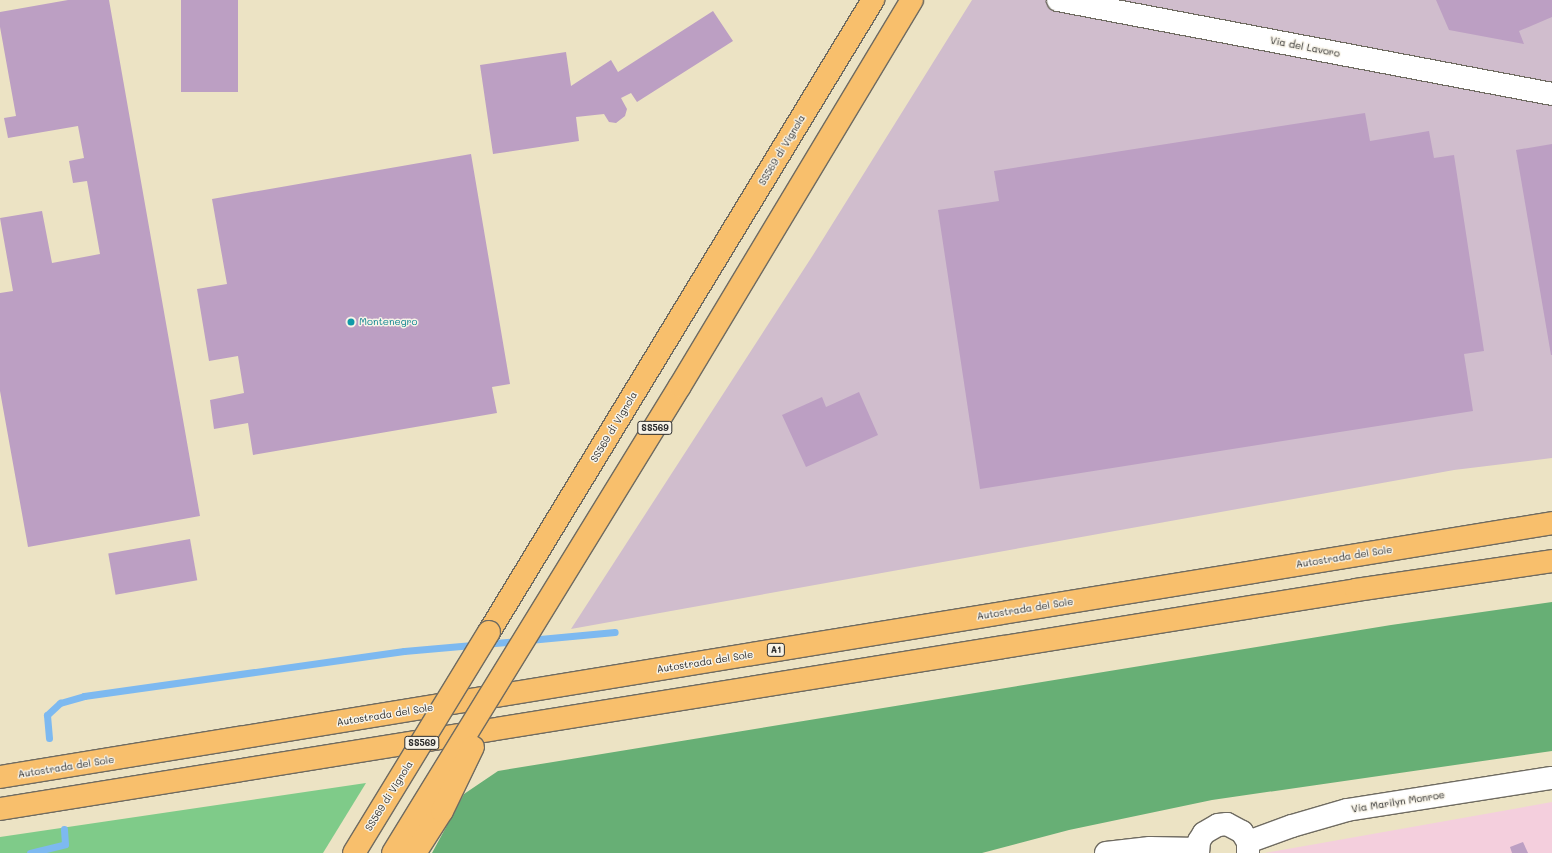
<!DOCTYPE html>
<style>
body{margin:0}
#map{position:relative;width:1552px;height:853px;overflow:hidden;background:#ece3c4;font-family:Mali,sans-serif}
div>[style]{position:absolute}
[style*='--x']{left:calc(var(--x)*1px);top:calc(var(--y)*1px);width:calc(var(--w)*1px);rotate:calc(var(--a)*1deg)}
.built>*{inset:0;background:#f4cfdd}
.industrial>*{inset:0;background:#d0bdcd}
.green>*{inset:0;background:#7fcb89}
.forest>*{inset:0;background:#67af75}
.stream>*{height:7px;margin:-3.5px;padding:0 3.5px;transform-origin:3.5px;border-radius:3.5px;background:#7db9f0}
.building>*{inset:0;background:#bc9fc3;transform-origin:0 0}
.roads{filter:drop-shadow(1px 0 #6f6b61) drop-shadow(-1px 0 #6f6b61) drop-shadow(0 1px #6f6b61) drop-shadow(0 -1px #6f6b61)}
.minor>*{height:22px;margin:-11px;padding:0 11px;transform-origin:11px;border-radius:11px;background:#fff}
.trunk>*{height:22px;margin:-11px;padding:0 11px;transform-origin:11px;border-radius:11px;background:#f8bf6c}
.motorway>*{height:22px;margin:-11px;padding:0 11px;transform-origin:11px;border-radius:11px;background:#f8bf6c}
.bridges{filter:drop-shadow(1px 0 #6f6b61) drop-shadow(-1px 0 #6f6b61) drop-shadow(0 1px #6f6b61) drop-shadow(0 -1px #6f6b61)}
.trunk-bridge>*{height:22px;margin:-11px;padding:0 11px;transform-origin:11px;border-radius:11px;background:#f8bf6c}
.dots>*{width:11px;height:11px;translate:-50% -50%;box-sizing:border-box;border:2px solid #f7f3e8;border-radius:50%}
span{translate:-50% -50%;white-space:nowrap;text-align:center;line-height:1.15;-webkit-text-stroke:3px #f7f3e8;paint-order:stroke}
.shield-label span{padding:1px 3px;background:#f7f3e8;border:1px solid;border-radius:3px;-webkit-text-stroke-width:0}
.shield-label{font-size:9px;color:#2b2b2b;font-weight:700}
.street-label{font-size:10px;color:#2b2b2b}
.culture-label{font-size:10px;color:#0d838f}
.left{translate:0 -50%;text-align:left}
</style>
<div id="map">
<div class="built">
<i style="clip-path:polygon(1552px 802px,1552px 853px,1265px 853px,1316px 844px)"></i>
</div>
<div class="industrial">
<i style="clip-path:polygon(972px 0,1552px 0,1552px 458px,1454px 470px,571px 629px,813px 255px)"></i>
</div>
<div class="green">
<i style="clip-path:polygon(366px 783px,323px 853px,0 853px,0 837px)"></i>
</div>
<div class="forest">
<i style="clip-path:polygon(1552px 602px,1552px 751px,1212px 800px,1069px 830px,982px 853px,432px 853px,464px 794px,498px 771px,1391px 625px)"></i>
</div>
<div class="stream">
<i style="--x:529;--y:640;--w:86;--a:-5.3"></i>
<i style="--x:49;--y:738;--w:23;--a:-95"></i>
<i style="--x:47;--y:715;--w:18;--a:-43"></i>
<i style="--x:60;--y:703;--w:25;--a:-16"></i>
<i style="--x:84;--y:696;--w:323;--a:-8"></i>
<i style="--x:404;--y:651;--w:115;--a:-5"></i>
<i style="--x:30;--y:853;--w:36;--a:-14"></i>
<i style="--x:65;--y:844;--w:15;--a:-94"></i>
</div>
<div class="building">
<i style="clip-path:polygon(68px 0,109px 0,200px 516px,28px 547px,0 391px,0 293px,13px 291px,0 218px,42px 211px,52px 263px,100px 254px,87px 181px,73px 183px,69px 161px,84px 158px,78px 126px,8px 138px,4px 118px,16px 116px,0 27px,0 12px)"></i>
<i style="left:181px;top:0;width:57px;height:92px"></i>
<i style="clip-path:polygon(1436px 0,1552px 0,1552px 17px,1519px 31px,1524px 44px,1449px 30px)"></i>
<i style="clip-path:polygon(713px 11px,733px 41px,637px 102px,631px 93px,621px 98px,627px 109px,625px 116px,616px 123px,609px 122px,604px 114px,576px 117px,579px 141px,493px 154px,480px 65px,566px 52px,571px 86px,611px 60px,618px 72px)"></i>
<i style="clip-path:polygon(1365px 113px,1370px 141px,1429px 131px,1434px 158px,1454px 155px,1484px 351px,1464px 354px,1473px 411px,980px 489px,938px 210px,999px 201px,994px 171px)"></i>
<i style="clip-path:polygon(1552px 144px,1552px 355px,1551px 355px,1516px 150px)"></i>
<i style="clip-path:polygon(471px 154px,510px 384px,492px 387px,497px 413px,253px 455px,248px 423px,214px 429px,210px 400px,244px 393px,238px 356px,209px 361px,197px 289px,227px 284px,212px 199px)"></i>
<i style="clip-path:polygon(859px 392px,878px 435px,806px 467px,782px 415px,822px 397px,826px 407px)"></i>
<i style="left:190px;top:539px;width:42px;height:83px;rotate:80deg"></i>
<i style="clip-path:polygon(1523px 842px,1528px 853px,1512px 853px,1510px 847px)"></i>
</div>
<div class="roads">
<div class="minor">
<i style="--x:1058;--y:0;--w:503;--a:10.77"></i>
<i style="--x:1248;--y:842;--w:47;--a:-20"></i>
<i style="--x:1292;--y:826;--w:57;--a:-16.2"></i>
<i style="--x:1347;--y:810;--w:207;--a:-8.9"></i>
<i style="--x:1106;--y:853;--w:44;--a:-6.5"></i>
<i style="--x:1150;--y:848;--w:48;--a:1.2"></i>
<i style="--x:1198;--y:853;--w:12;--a:-85"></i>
<i style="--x:1199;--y:841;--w:9;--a:-58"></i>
<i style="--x:1204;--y:833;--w:16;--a:-30"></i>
<i style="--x:1218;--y:825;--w:9;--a:-6"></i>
<i style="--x:1227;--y:824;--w:17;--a:28"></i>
<i style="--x:1242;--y:832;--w:12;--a:59"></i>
<i style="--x:1248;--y:842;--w:11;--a:90"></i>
</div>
<div class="trunk">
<i style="--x:489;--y:632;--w:740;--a:-58.72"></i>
</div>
<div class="motorway">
<i style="--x:0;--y:777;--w:1573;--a:-9.29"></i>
<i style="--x:0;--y:809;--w:1374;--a:-9.17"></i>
<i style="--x:1356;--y:590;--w:198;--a:-8.4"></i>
</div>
</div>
<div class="bridges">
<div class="trunk-bridge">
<i style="--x:354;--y:853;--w:259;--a:-58.6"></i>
<i style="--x:393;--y:853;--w:548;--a:-58.43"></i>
<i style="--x:680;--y:386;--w:450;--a:-59"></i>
<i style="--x:415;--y:853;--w:50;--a:-57.3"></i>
<i style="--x:442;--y:811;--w:71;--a:-64.2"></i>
</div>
</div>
<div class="dots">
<i style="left:351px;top:322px;background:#0f9aa8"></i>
</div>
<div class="shield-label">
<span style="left:655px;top:428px">SS569</span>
<span style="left:776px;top:650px">A1</span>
<span style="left:422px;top:743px">SS569</span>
</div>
<div class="street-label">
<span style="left:1305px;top:47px;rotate:11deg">Via del Lavoro</span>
<span style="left:782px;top:150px;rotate:-59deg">SS569 di Vignola</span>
<span style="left:614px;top:427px;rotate:-59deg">SS569 di Vignola</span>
<span style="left:1344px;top:557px;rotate:-9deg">Autostrada del Sole</span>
<span style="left:1025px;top:609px;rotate:-9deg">Autostrada del Sole</span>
<span style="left:705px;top:662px;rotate:-9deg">Autostrada del Sole</span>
<span style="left:385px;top:715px;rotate:-9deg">Autostrada del Sole</span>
<span style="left:66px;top:767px;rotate:-9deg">Autostrada del Sole</span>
<span style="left:389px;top:796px;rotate:-58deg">SS569 di Vignola</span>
<span style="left:1398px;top:802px;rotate:-9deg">Via Marilyn Monroe</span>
</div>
<div class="culture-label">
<span class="left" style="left:359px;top:322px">Montenegro</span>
</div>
</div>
